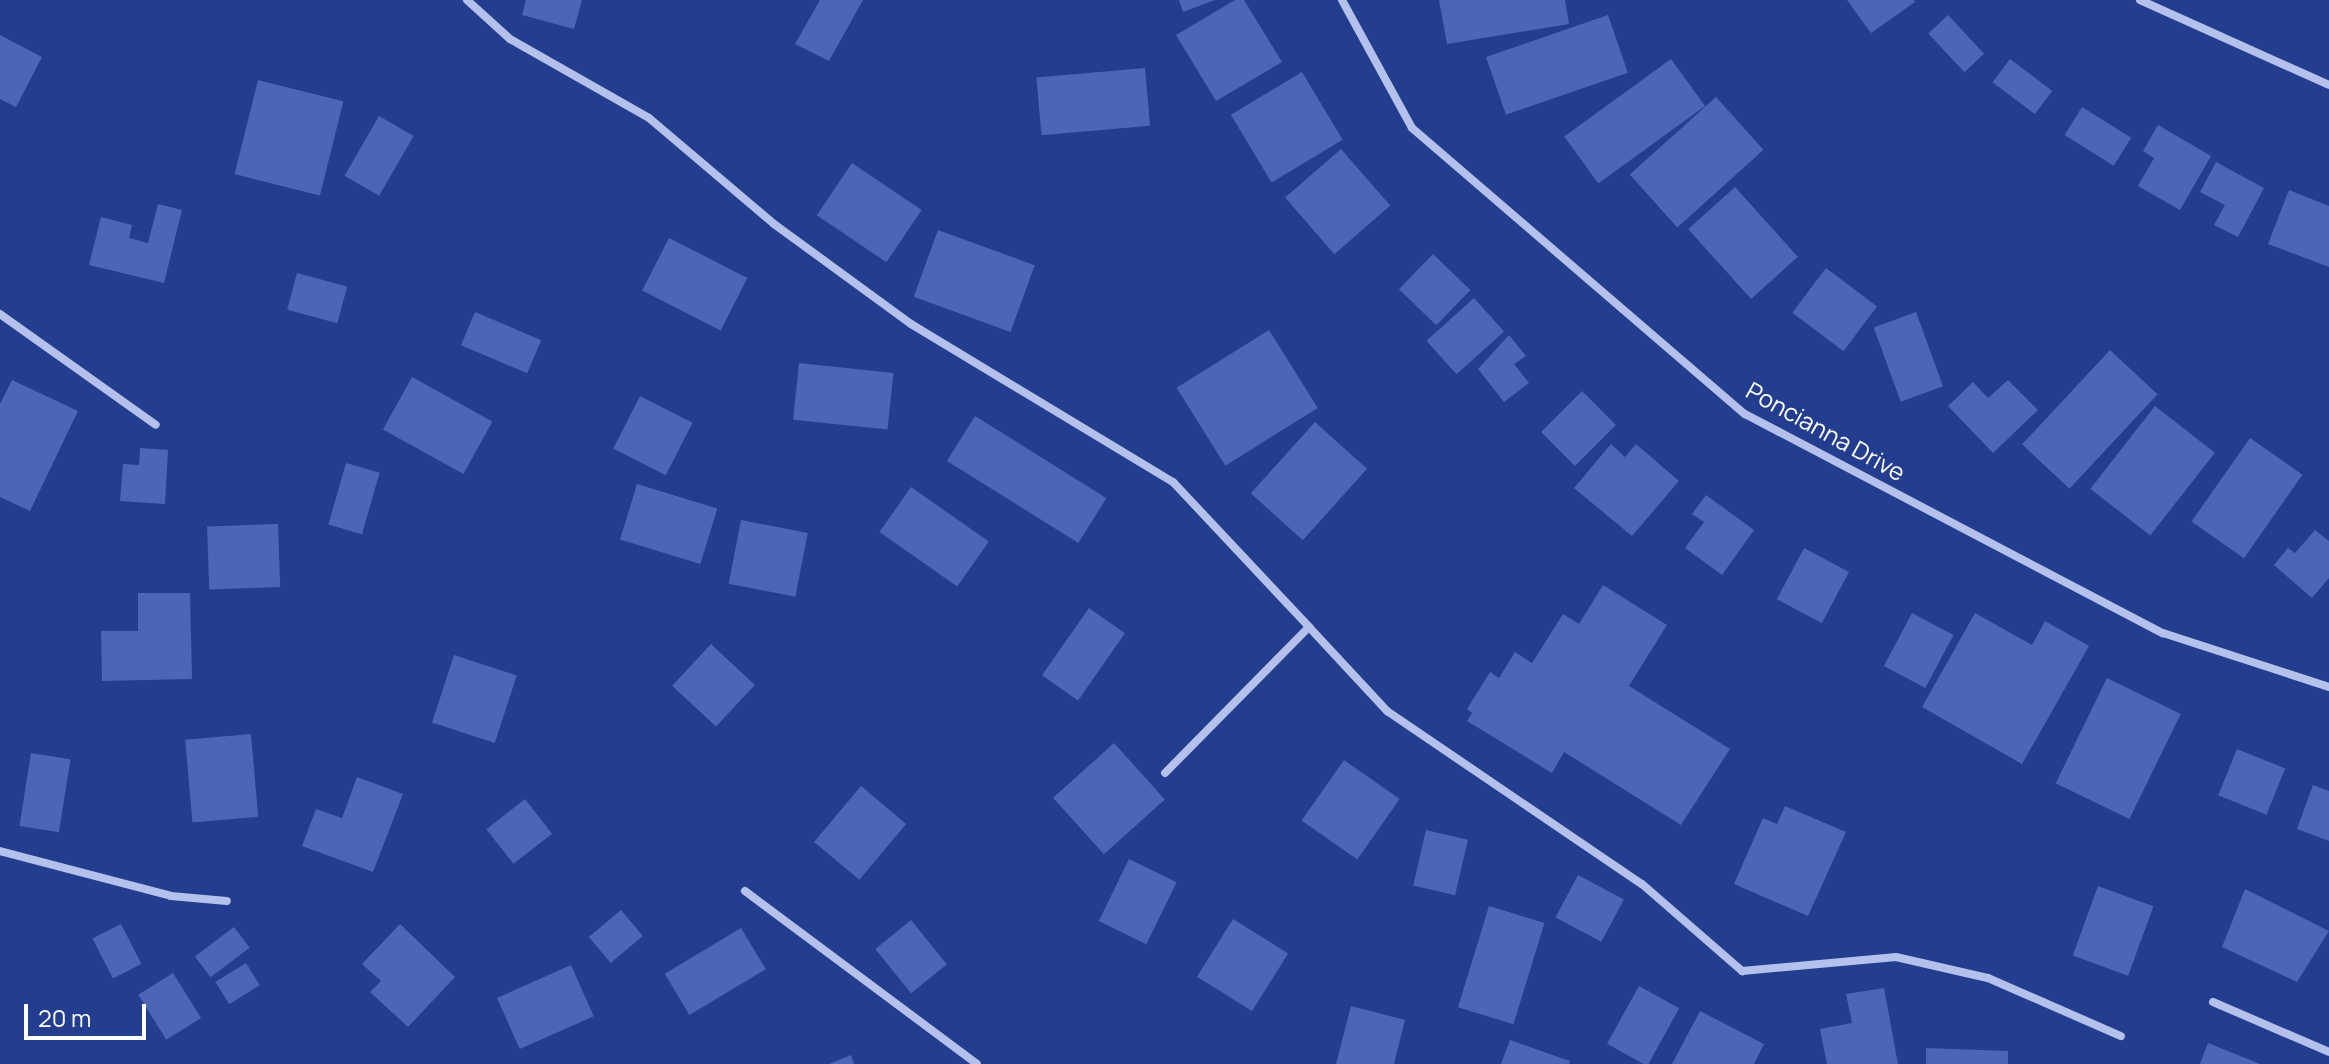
<!DOCTYPE html>
<style>
body{margin:0}
#map{position:relative;width:2329px;height:1064px;overflow:hidden;background:#233d8f;font-family:Manrope,sans-serif}
div>[style]{position:absolute}
[style*='--x']{left:calc(var(--x)*1px);top:calc(var(--y)*1px);width:calc(var(--w)*1px);rotate:calc(var(--a)*1deg)}
.building>*{inset:0;background:#4b66b5;transform-origin:0 0}
.street>*{height:8px;margin:-4px;padding:0 4px;transform-origin:4px;border-radius:4px;background:#b3c1ec}
span{translate:-50% -50%;white-space:nowrap;text-align:center;line-height:1.15;-webkit-text-stroke:6px #233d8f;paint-order:stroke}
.street-label{font-size:24px;color:#fff}
.scale{position:absolute;left:24px;top:1004px;width:122px;height:36px;box-sizing:border-box;border:4px solid #fff;border-top:0;padding-left:10px;font-size:24px;line-height:28px;white-space:nowrap;color:#fff;-webkit-text-stroke:6px #233d8f;paint-order:stroke}
</style>
<div id="map">
<div class="building">
<i style="clip-path:polygon(526px 0,582px 0,574px 29px,522px 15px)"></i>
<i style="clip-path:polygon(820px 0,863px 0,829px 61px,795px 44px)"></i>
<i style="clip-path:polygon(1179px 0,1215px 0,1183px 12px)"></i>
<i style="clip-path:polygon(1235px 0,1244px 0,1282px 62px,1216px 101px,1176px 35px)"></i>
<i style="clip-path:polygon(1439px 0,1565px 0,1569px 24px,1447px 44px)"></i>
<i style="clip-path:polygon(1847px 0,1914px 0,1915px 2px,1871px 33px)"></i>
<i style="left:1608px;top:15px;width:61px;height:129px;rotate:71deg"></i>
<i style="left:1948px;top:15px;width:53px;height:27px;rotate:47deg"></i>
<i style="clip-path:polygon(0 35px,42px 57px,16px 107px,0 99px)"></i>
<i style="left:1671px;top:59px;width:58px;height:132px;rotate:54deg"></i>
<i style="left:2010px;top:59px;width:53px;height:29px;rotate:37deg"></i>
<i style="left:1145px;top:68px;width:58px;height:109px;rotate:85deg"></i>
<i style="left:1302px;top:72px;width:79px;height:83px;rotate:59deg"></i>
<i style="left:258px;top:80px;width:88px;height:97px;rotate:14deg"></i>
<i style="left:1716px;top:97px;width:71px;height:116px;rotate:48deg"></i>
<i style="left:2082px;top:107px;width:58px;height:33px;rotate:32deg"></i>
<i style="left:379px;top:116px;width:40px;height:69px;rotate:30deg"></i>
<i style="clip-path:polygon(2158px 125px,2211px 156px,2180px 210px,2138px 186px,2154px 158px,2143px 151px)"></i>
<i style="left:1341px;top:149px;width:75px;height:74px;rotate:49deg"></i>
<i style="clip-path:polygon(2216px 162px,2264px 188px,2238px 237px,2214px 225px,2225px 205px,2200px 192px)"></i>
<i style="left:852px;top:163px;width:84px;height:63px;rotate:34deg"></i>
<i style="left:1735px;top:187px;width:94px;height:63px;rotate:48deg"></i>
<i style="clip-path:polygon(2289px 190px,2329px 206px,2329px 267px,2268px 244px)"></i>
<i style="clip-path:polygon(158px 204px,182px 210px,164px 283px,89px 265px,101px 217px,132px 225px,129px 238px,148px 243px)"></i>
<i style="left:938px;top:230px;width:103px;height:71px;rotate:20deg"></i>
<i style="left:669px;top:238px;width:88px;height:59px;rotate:27deg"></i>
<i style="left:1433px;top:254px;width:52px;height:49px;rotate:44deg"></i>
<i style="left:1826px;top:268px;width:64px;height:56px;rotate:37deg"></i>
<i style="left:297px;top:273px;width:52px;height:38px;rotate:15deg"></i>
<i style="left:1474px;top:298px;width:45px;height:64px;rotate:48deg"></i>
<i style="left:475px;top:312px;width:72px;height:36px;rotate:23deg"></i>
<i style="left:1916px;top:312px;width:79px;height:45px;rotate:70deg"></i>
<i style="left:1269px;top:330px;width:92px;height:109px;rotate:58deg"></i>
<i style="clip-path:polygon(1509px 335px,1526px 356px,1514px 364px,1529px 383px,1504px 402px,1478px 369px)"></i>
<i style="left:2110px;top:350px;width:65px;height:129px;rotate:43deg"></i>
<i style="left:799px;top:363px;width:95px;height:57px;rotate:6deg"></i>
<i style="left:412px;top:377px;width:92px;height:60px;rotate:29deg"></i>
<i style="clip-path:polygon(12px 380px,78px 411px,30px 511px,0 497px,0 404px)"></i>
<i style="clip-path:polygon(2008px 380px,2038px 410px,1993px 453px,1948px 406px,1973px 382px,1988px 398px)"></i>
<i style="left:1582px;top:391px;width:48px;height:58px;rotate:45deg"></i>
<i style="left:640px;top:396px;width:59px;height:59px;rotate:27deg"></i>
<i style="left:2155px;top:406px;width:76px;height:105px;rotate:38deg"></i>
<i style="left:975px;top:416px;width:155px;height:53px;rotate:32deg"></i>
<i style="left:1315px;top:422px;width:70px;height:96px;rotate:42deg"></i>
<i style="left:2250px;top:438px;width:64px;height:102px;rotate:35deg"></i>
<i style="clip-path:polygon(1611px 444px,1625px 457px,1636px 444px,1679px 481px,1632px 536px,1574px 488px)"></i>
<i style="clip-path:polygon(140px 448px,168px 450px,165px 504px,120px 501px,123px 464px,139px 465px)"></i>
<i style="left:346px;top:463px;width:35px;height:64px;rotate:16deg"></i>
<i style="left:637px;top:484px;width:84px;height:58px;rotate:17deg"></i>
<i style="left:911px;top:487px;width:95px;height:55px;rotate:35deg"></i>
<i style="clip-path:polygon(1706px 495px,1754px 530px,1722px 575px,1685px 548px,1704px 522px,1692px 514px)"></i>
<i style="left:741px;top:520px;width:68px;height:65px;rotate:11deg"></i>
<i style="left:278px;top:524px;width:63px;height:71px;rotate:88deg"></i>
<i style="clip-path:polygon(2315px 530px,2329px 541px,2329px 578px,2312px 598px,2274px 565px,2288px 548px,2295px 553px)"></i>
<i style="left:1804px;top:548px;width:51px;height:58px;rotate:28deg"></i>
<i style="clip-path:polygon(1603px 585px,1667px 625px,1629px 686px,1730px 749px,1681px 825px,1564px 752px,1552px 773px,1467px 721px,1472px 713px,1467px 709px,1490px 672px,1499px 678px,1515px 652px,1532px 663px,1563px 614px,1579px 624px)"></i>
<i style="clip-path:polygon(138px 593px,190px 593px,192px 679px,102px 681px,101px 631px,138px 631px)"></i>
<i style="left:1089px;top:608px;width:44px;height:82px;rotate:35deg"></i>
<i style="left:1912px;top:613px;width:47px;height:60px;rotate:28deg"></i>
<i style="clip-path:polygon(1975px 613px,2032px 645px,2045px 621px,2089px 646px,2022px 764px,1922px 707px)"></i>
<i style="left:711px;top:644px;width:60px;height:57px;rotate:43deg"></i>
<i style="left:454px;top:655px;width:66px;height:71px;rotate:18deg"></i>
<i style="left:2107px;top:678px;width:82px;height:117px;rotate:26deg"></i>
<i style="left:251px;top:734px;width:83px;height:66px;rotate:85deg"></i>
<i style="left:1114px;top:743px;width:76px;height:82px;rotate:48deg"></i>
<i style="left:2237px;top:749px;width:52px;height:50px;rotate:22deg"></i>
<i style="left:31px;top:753px;width:40px;height:74px;rotate:9deg"></i>
<i style="left:1344px;top:760px;width:68px;height:74px;rotate:35deg"></i>
<i style="clip-path:polygon(357px 777px,403px 794px,373px 872px,302px 846px,316px 809px,342px 818px)"></i>
<i style="clip-path:polygon(2313px 785px,2329px 791px,2329px 841px,2297px 829px)"></i>
<i style="left:861px;top:786px;width:59px;height:73px;rotate:40deg"></i>
<i style="left:525px;top:799px;width:44px;height:49px;rotate:52deg"></i>
<i style="clip-path:polygon(1785px 806px,1846px 832px,1808px 916px,1734px 884px,1763px 818px,1777px 824px)"></i>
<i style="left:1426px;top:830px;width:43px;height:57px;rotate:13deg"></i>
<i style="left:1129px;top:859px;width:53px;height:69px;rotate:26deg"></i>
<i style="left:1578px;top:875px;width:52px;height:48px;rotate:28deg"></i>
<i style="left:2098px;top:886px;width:59px;height:74px;rotate:20deg"></i>
<i style="clip-path:polygon(2245px 889px,2329px 931px,2297px 982px,2222px 947px)"></i>
<i style="left:1489px;top:906px;width:58px;height:106px;rotate:17deg"></i>
<i style="left:621px;top:910px;width:34px;height:42px;rotate:50deg"></i>
<i style="left:1233px;top:919px;width:65px;height:68px;rotate:32deg"></i>
<i style="left:911px;top:920px;width:57px;height:46px;rotate:51deg"></i>
<i style="left:121px;top:924px;width:45px;height:32px;rotate:63deg"></i>
<i style="clip-path:polygon(400px 924px,455px 977px,408px 1027px,370px 992px,381px 981px,362px 964px)"></i>
<i style="left:234px;top:927px;width:26px;height:49px;rotate:53deg"></i>
<i style="left:741px;top:928px;width:48px;height:89px;rotate:59deg"></i>
<i style="left:246px;top:963px;width:26px;height:36px;rotate:58deg"></i>
<i style="left:571px;top:965px;width:56px;height:81px;rotate:66deg"></i>
<i style="left:173px;top:973px;width:53px;height:41px;rotate:58deg"></i>
<i style="left:1639px;top:986px;width:46px;height:66px;rotate:29deg"></i>
<i style="clip-path:polygon(1884px 988px,1898px 1064px,1827px 1064px,1820px 1029px,1852px 1023px,1846px 994px)"></i>
<i style="clip-path:polygon(1351px 1006px,1405px 1020px,1394px 1064px,1336px 1064px)"></i>
<i style="clip-path:polygon(1700px 1011px,1764px 1044px,1754px 1064px,1672px 1064px)"></i>
<i style="clip-path:polygon(1510px 1040px,1570px 1061px,1569px 1064px,1501px 1064px)"></i>
<i style="clip-path:polygon(2208px 1043px,2260px 1064px,2200px 1064px)"></i>
<i style="clip-path:polygon(1926px 1048px,2008px 1051px,2008px 1064px,1926px 1064px)"></i>
<i style="clip-path:polygon(851px 1055px,854px 1064px,829px 1064px)"></i>
</div>
<div class="street">
<i style="--x:467;--y:0;--w:58;--a:42.2"></i>
<i style="--x:510;--y:39;--w:160;--a:29.6"></i>
<i style="--x:649;--y:118;--w:164;--a:40.3"></i>
<i style="--x:774;--y:224;--w:170;--a:36.1"></i>
<i style="--x:911;--y:324;--w:306;--a:31.1"></i>
<i style="--x:1173;--y:482;--w:199;--a:46.8"></i>
<i style="--x:1309;--y:627;--w:205;--a:134.6"></i>
<i style="--x:1342;--y:0;--w:146;--a:61.3"></i>
<i style="--x:1412;--y:128;--w:439;--a:40.7"></i>
<i style="--x:1745;--y:414;--w:472;--a:27.7"></i>
<i style="--x:2163;--y:633;--w:175;--a:18"></i>
<i style="--x:2140;--y:0;--w:207;--a:24.2"></i>
<i style="--x:0;--y:314;--w:191;--a:35.4"></i>
<i style="--x:1309;--y:627;--w:115;--a:47.1"></i>
<i style="--x:1387;--y:711;--w:308;--a:34.2"></i>
<i style="--x:1642;--y:884;--w:133;--a:41"></i>
<i style="--x:1742;--y:971;--w:155;--a:-5.2"></i>
<i style="--x:1896;--y:957;--w:94;--a:12.9"></i>
<i style="--x:1988;--y:978;--w:145;--a:23.6"></i>
<i style="--x:0;--y:851;--w:177;--a:14.7"></i>
<i style="--x:171;--y:896;--w:56;--a:5.1"></i>
<i style="--x:745;--y:891;--w:289;--a:36.7"></i>
<i style="--x:2213;--y:1002;--w:126;--a:23.3"></i>
</div>
<div class="street-label">
<span style="left:1826px;top:431px;rotate:29deg">Poncianna Drive</span>
</div>
<div class="scale">20 m</div>
</div>
